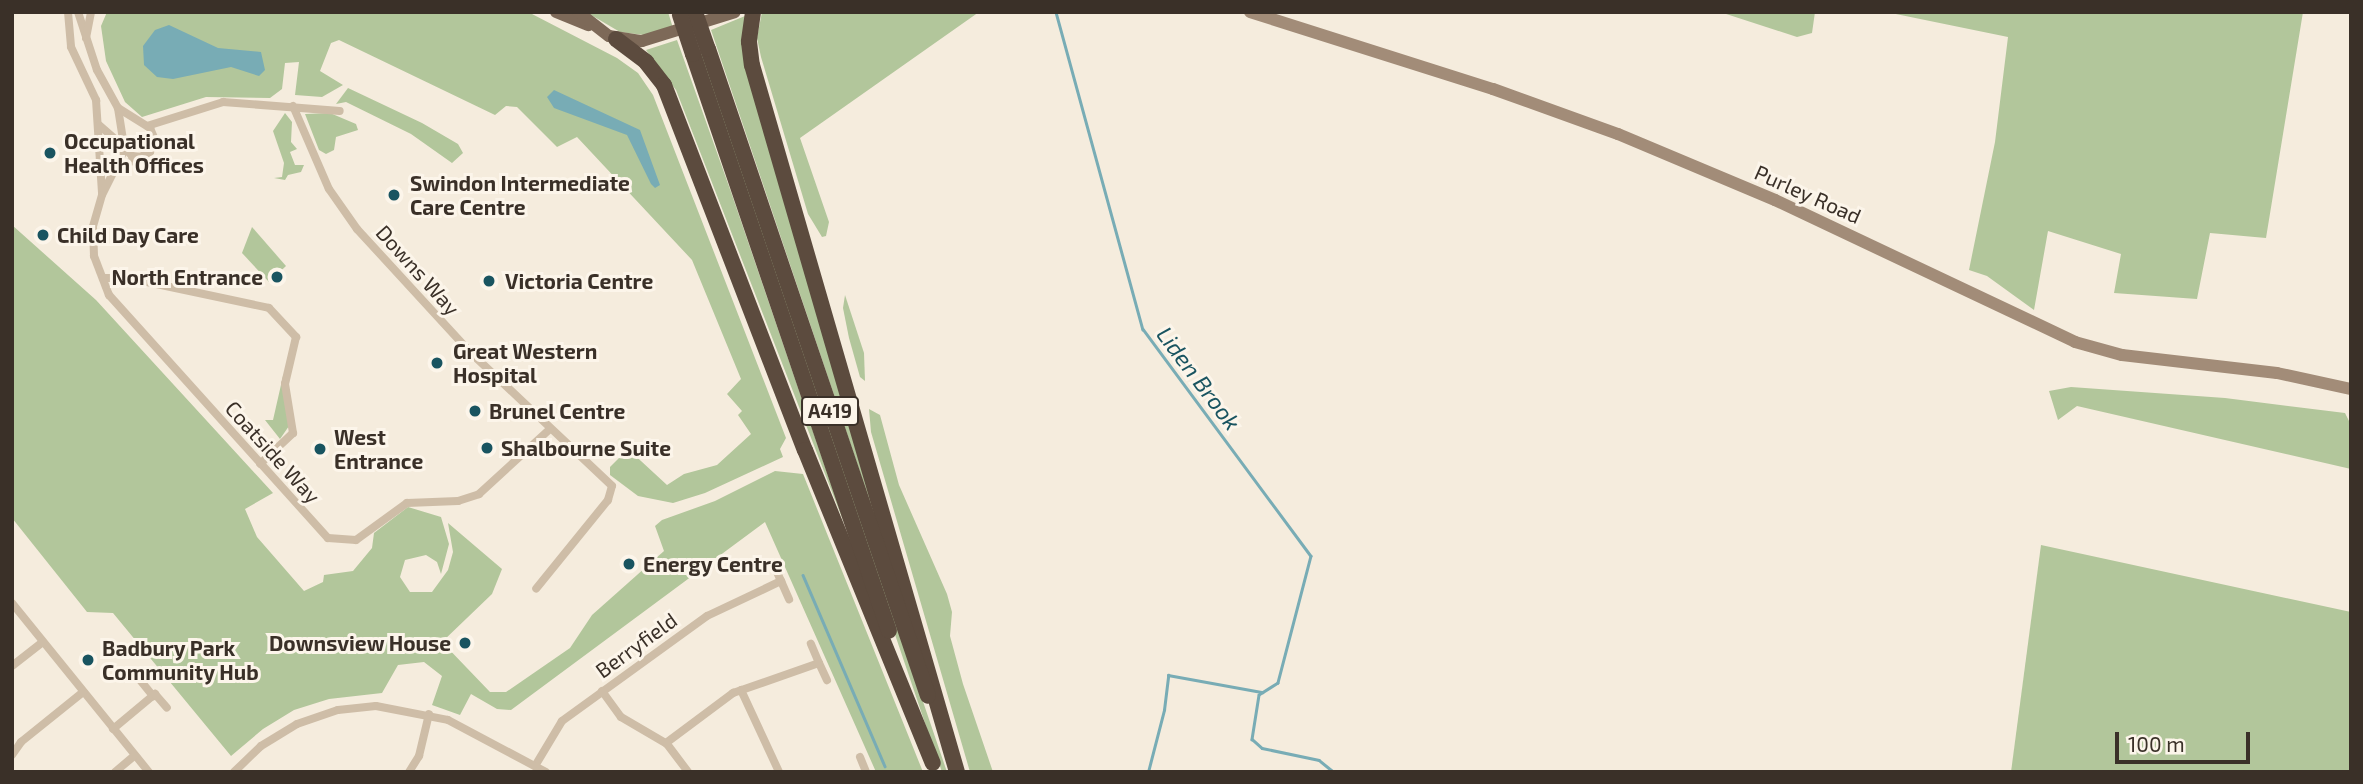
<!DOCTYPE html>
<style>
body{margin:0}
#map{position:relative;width:2363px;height:784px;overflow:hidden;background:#f5ecdd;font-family:"Exo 2",sans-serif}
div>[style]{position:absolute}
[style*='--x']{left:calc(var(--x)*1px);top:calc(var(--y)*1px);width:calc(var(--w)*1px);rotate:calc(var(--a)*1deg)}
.green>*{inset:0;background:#b2c69b}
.water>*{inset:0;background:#78acb5}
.stream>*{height:2.5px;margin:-1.25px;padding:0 1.25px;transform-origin:1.25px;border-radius:1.25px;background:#78acb5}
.street>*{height:8px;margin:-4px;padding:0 4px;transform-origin:4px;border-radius:4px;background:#cebda7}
.secondary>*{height:12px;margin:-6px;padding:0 6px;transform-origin:6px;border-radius:6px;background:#a28c78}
.primary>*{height:12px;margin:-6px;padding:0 6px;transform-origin:6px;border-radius:6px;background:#7d6958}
.highway>*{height:16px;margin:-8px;padding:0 8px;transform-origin:8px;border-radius:8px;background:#5c4b3e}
.highway-bridge>*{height:16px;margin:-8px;padding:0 8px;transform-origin:8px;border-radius:8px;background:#5c4b3e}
.dots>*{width:19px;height:19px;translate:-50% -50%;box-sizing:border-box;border:4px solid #fcf5ea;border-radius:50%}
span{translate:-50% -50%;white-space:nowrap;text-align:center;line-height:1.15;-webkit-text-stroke:6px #fcf5ea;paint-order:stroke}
.shield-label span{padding:2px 5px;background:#fcf5ea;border:2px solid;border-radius:5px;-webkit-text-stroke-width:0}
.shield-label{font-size:19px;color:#3a3028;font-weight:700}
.poi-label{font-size:21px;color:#3a3028;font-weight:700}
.left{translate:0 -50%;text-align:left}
.right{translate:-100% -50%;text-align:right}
.street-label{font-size:21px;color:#3a3028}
.water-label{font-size:23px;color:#195460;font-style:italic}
.frame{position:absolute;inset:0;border:14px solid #3a3028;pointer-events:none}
.scale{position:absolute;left:2115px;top:732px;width:135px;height:32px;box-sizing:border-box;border:4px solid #3a3028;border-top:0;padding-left:9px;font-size:21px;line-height:24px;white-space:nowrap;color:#3a3028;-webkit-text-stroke:5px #fcf5ea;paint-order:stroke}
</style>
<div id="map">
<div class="green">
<i style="clip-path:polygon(107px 12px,532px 14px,617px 58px,638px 73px,653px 95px,786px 438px,780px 449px,783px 457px,705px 493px,673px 503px,638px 496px,610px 475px,610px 467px,628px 449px,667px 485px,684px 474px,717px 465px,751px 434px,738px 415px,742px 411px,727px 394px,741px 379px,692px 260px,577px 137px,557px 147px,517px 107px,506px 106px,495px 115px,339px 40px,331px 43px,320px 71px,343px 85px,322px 97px,295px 95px,299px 62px,285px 63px,282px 89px,270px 98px,206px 97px,142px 117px,125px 102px,106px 61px,101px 26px)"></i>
<i style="clip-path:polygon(586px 12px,668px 12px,673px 28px,644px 35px,620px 32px)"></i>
<i style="clip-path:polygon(762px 12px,979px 12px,800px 138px,829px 222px,826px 236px,822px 237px,808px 214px,761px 57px,757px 38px)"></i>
<i style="clip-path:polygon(1720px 12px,1815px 12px,1812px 33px,1797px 37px)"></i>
<i style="clip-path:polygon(1886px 12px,2303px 12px,2266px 238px,2210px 233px,2197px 299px,2114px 293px,2121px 254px,2048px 231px,2034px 310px,1987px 276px,1969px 270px,1995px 142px,2008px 37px)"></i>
<i style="clip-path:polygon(745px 16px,744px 62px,893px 570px,711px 30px)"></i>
<i style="clip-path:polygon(677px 40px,731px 192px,846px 528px,676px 90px,646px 50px)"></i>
<i style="clip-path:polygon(702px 52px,917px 684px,947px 772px,942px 772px,927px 729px,698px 53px)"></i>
<i style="clip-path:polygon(348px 88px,422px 123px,458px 144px,463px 153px,452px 163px,411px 134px,346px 102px,336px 104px)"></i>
<i style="clip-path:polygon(285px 113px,292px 122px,291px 142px,297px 149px,290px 152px,295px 165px,304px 165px,301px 172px,288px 175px,285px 180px,274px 178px,282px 177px,284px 163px,273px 131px)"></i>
<i style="clip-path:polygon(330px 113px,356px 124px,358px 130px,336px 137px,334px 150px,326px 154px,319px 150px,305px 114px)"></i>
<i style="clip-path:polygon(12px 225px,96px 300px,273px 493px,245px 509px,257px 537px,304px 591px,323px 582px,324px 575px,353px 571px,372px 548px,374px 533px,408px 507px,441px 517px,449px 544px,441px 574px,437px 562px,426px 555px,405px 560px,400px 577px,410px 592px,432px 592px,448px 570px,453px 552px,448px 523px,502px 569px,492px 594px,442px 642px,490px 692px,506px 692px,570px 648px,592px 615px,664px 551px,655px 526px,662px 520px,715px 501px,775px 471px,803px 474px,923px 772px,876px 772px,765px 522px,511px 710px,497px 709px,471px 694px,460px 715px,432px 705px,442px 676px,424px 662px,398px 665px,382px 693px,329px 699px,294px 710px,263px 729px,231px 756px,113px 613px,87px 612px,12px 518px)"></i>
<i style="clip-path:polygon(252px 227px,286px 266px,269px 282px,242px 253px)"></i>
<i style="clip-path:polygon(845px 295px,864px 353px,865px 381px,860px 377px,849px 338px,843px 308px)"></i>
<i style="clip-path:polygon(283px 376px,289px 426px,280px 439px,265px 420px,273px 420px)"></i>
<i style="clip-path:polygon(2071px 387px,2225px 398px,2345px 413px,2351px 425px,2351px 469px,2077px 406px,2058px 420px,2049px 391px)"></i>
<i style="clip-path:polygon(869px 409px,880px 415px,899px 485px,947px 594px,952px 612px,950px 636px,963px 684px,993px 772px,970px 772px,871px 432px)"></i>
<i style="clip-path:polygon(2041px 545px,2351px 612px,2351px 772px,2011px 772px)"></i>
</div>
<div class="water">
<i style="clip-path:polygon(169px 25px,218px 48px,261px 52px,265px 70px,259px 76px,231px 67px,173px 79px,157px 77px,144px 65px,143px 46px,155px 30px)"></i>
<i style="clip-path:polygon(554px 90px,640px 130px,660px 185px,655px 188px,651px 184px,627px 135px,554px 108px,547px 97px)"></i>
</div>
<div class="stream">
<i style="--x:1056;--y:12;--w:329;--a:74.7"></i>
<i style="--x:1143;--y:329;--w:282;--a:53.5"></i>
<i style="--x:1311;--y:556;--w:131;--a:104.6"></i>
<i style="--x:1278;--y:683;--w:22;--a:148"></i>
<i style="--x:1259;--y:695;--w:45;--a:99"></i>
<i style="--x:1252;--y:739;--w:13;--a:42"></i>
<i style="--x:1262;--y:748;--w:58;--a:11.9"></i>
<i style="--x:1319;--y:760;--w:19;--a:39"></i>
<i style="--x:803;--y:575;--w:208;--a:66.8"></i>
<i style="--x:1148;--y:772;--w:64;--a:-75.5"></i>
<i style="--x:1164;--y:710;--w:35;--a:-83"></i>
<i style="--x:1168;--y:675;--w:96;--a:10.3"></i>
</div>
<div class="street">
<i style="--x:68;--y:12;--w:35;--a:85"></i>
<i style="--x:71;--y:47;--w:59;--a:64.7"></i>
<i style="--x:96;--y:100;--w:93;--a:86.3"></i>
<i style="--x:78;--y:12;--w:61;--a:71.9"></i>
<i style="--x:97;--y:70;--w:43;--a:61.1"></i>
<i style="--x:118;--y:108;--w:39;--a:81"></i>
<i style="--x:124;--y:147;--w:12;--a:48"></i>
<i style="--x:132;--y:156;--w:10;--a:6"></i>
<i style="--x:86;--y:38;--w:26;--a:-79"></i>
<i style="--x:293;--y:106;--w:90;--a:66.6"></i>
<i style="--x:329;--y:189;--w:49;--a:55"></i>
<i style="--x:357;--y:229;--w:167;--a:47.4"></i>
<i style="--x:470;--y:352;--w:195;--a:43.3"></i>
<i style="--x:612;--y:486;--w:15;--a:106"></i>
<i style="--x:608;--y:500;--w:114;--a:129"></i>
<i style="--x:118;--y:108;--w:38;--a:32"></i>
<i style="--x:150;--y:128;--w:13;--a:67"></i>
<i style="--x:155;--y:140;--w:13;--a:113"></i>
<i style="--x:150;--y:152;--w:35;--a:153"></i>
<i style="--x:99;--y:125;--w:33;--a:41"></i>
<i style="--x:147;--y:126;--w:80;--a:-17.5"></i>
<i style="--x:223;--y:102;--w:117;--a:4.4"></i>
<i style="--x:125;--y:149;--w:51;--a:116.6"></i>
<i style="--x:102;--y:195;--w:33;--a:106"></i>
<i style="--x:93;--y:227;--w:29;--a:88"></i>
<i style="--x:94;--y:256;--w:42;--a:69"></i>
<i style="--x:109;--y:295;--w:327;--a:48"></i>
<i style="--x:328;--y:538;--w:28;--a:4"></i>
<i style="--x:356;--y:540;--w:63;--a:-36"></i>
<i style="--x:407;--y:503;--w:51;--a:-2.2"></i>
<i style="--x:458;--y:501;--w:22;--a:-18"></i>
<i style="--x:479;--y:494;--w:96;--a:-42.5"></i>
<i style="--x:103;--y:278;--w:25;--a:0"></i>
<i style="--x:128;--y:278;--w:144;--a:12"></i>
<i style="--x:269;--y:308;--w:40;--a:47"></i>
<i style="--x:296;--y:337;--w:48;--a:103.2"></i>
<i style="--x:285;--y:384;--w:50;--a:80.7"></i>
<i style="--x:293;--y:433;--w:45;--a:136.8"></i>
<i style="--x:773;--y:563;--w:20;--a:66"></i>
<i style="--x:12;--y:603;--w:218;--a:51"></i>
<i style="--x:819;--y:663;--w:19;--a:65"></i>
<i style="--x:12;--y:666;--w:39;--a:-38"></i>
<i style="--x:140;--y:680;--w:21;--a:51"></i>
<i style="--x:741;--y:690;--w:90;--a:65.1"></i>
<i style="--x:602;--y:691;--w:32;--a:54"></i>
<i style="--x:621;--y:717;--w:53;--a:30.4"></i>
<i style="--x:667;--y:744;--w:35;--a:53"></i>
<i style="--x:113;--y:729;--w:55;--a:-39.8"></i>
<i style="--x:155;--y:694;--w:18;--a:49"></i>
<i style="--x:666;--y:743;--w:84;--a:-36.7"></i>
<i style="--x:733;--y:693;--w:91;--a:-19.2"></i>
<i style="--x:819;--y:663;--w:21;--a:-113"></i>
<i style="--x:12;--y:755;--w:16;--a:-55"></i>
<i style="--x:21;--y:742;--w:80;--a:-38.9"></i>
<i style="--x:860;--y:757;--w:16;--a:68"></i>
<i style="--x:535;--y:766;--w:52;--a:-59"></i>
<i style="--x:562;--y:721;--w:179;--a:-35.9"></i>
<i style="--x:707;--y:616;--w:82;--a:-25.3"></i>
<i style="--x:781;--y:581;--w:20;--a:66"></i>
<i style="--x:115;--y:772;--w:25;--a:-40"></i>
<i style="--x:234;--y:772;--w:37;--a:-44"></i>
<i style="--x:261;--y:746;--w:42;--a:-31.4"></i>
<i style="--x:297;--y:724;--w:43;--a:-18.9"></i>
<i style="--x:338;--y:710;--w:38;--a:-6"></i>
<i style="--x:376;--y:706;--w:73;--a:11"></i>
<i style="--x:448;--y:720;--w:111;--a:28"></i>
<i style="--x:409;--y:772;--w:19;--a:-58"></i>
<i style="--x:419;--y:756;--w:43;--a:-76.6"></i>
</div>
<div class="secondary">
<i style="--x:1250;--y:12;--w:255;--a:17.6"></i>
<i style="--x:1493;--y:89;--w:133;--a:19.8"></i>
<i style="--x:1618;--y:134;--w:170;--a:22.8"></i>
<i style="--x:1775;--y:200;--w:332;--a:25.3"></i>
<i style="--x:2075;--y:342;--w:49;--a:15.5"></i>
<i style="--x:2122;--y:355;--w:156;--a:6.6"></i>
<i style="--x:2277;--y:373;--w:76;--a:12.2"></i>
</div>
<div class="primary">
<i style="--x:556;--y:12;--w:35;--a:22"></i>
<i style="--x:578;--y:12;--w:39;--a:38"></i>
<i style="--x:609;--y:36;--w:33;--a:9"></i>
<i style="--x:642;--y:41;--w:97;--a:-17.3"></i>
</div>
<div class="highway">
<i style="--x:753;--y:12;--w:30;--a:98"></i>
<i style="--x:749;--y:42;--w:23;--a:83"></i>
<i style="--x:752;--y:65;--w:736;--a:73.83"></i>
<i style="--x:616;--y:39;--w:38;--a:37"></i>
<i style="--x:646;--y:62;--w:29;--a:52"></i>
<i style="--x:664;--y:85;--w:391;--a:68.9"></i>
<i style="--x:805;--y:450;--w:338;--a:67.8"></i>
<i style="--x:708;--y:49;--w:683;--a:71.22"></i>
<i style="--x:693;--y:54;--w:609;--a:71.24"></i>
</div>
<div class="highway-bridge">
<i style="--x:695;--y:12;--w:39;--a:71"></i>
<i style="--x:680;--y:15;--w:41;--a:71.6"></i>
</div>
<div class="dots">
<i style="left:50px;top:153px;background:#195460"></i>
<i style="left:394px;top:195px;background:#195460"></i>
<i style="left:43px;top:235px;background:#195460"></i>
<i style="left:277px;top:277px;background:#195460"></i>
<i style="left:489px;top:281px;background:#195460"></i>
<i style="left:437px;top:363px;background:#195460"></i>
<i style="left:475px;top:411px;background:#195460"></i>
<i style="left:487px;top:448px;background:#195460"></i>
<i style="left:320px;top:449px;background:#195460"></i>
<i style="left:629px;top:564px;background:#195460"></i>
<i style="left:465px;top:643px;background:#195460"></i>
<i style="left:88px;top:660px;background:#195460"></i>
</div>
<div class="shield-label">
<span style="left:830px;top:411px">A419</span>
</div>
<div class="poi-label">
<span class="left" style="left:64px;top:153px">Occupational<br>Health Offices</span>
<span class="left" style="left:410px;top:195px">Swindon Intermediate<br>Care Centre</span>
<span class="left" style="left:57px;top:235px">Child Day Care</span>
<span class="right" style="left:263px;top:277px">North Entrance</span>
<span class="left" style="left:505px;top:281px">Victoria Centre</span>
<span class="left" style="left:453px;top:363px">Great Western<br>Hospital</span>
<span class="left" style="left:489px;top:411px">Brunel Centre</span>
<span class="left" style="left:334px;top:449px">West<br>Entrance</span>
<span class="left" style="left:501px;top:448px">Shalbourne Suite</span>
<span class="left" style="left:643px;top:564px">Energy Centre</span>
<span class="right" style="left:451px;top:643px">Downsview House</span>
<span class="left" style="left:102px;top:660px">Badbury Park<br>Community Hub</span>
</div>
<div class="street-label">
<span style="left:1808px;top:194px;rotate:24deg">Purley Road</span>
<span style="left:418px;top:270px;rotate:48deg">Downs Way</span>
<span style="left:273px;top:452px;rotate:48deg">Coatside Way</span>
<span style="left:636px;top:645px;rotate:-36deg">Berryfield</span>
</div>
<div class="water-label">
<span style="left:1199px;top:378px;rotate:53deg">Liden Brook</span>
</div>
<div class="frame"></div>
<div class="scale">100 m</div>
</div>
